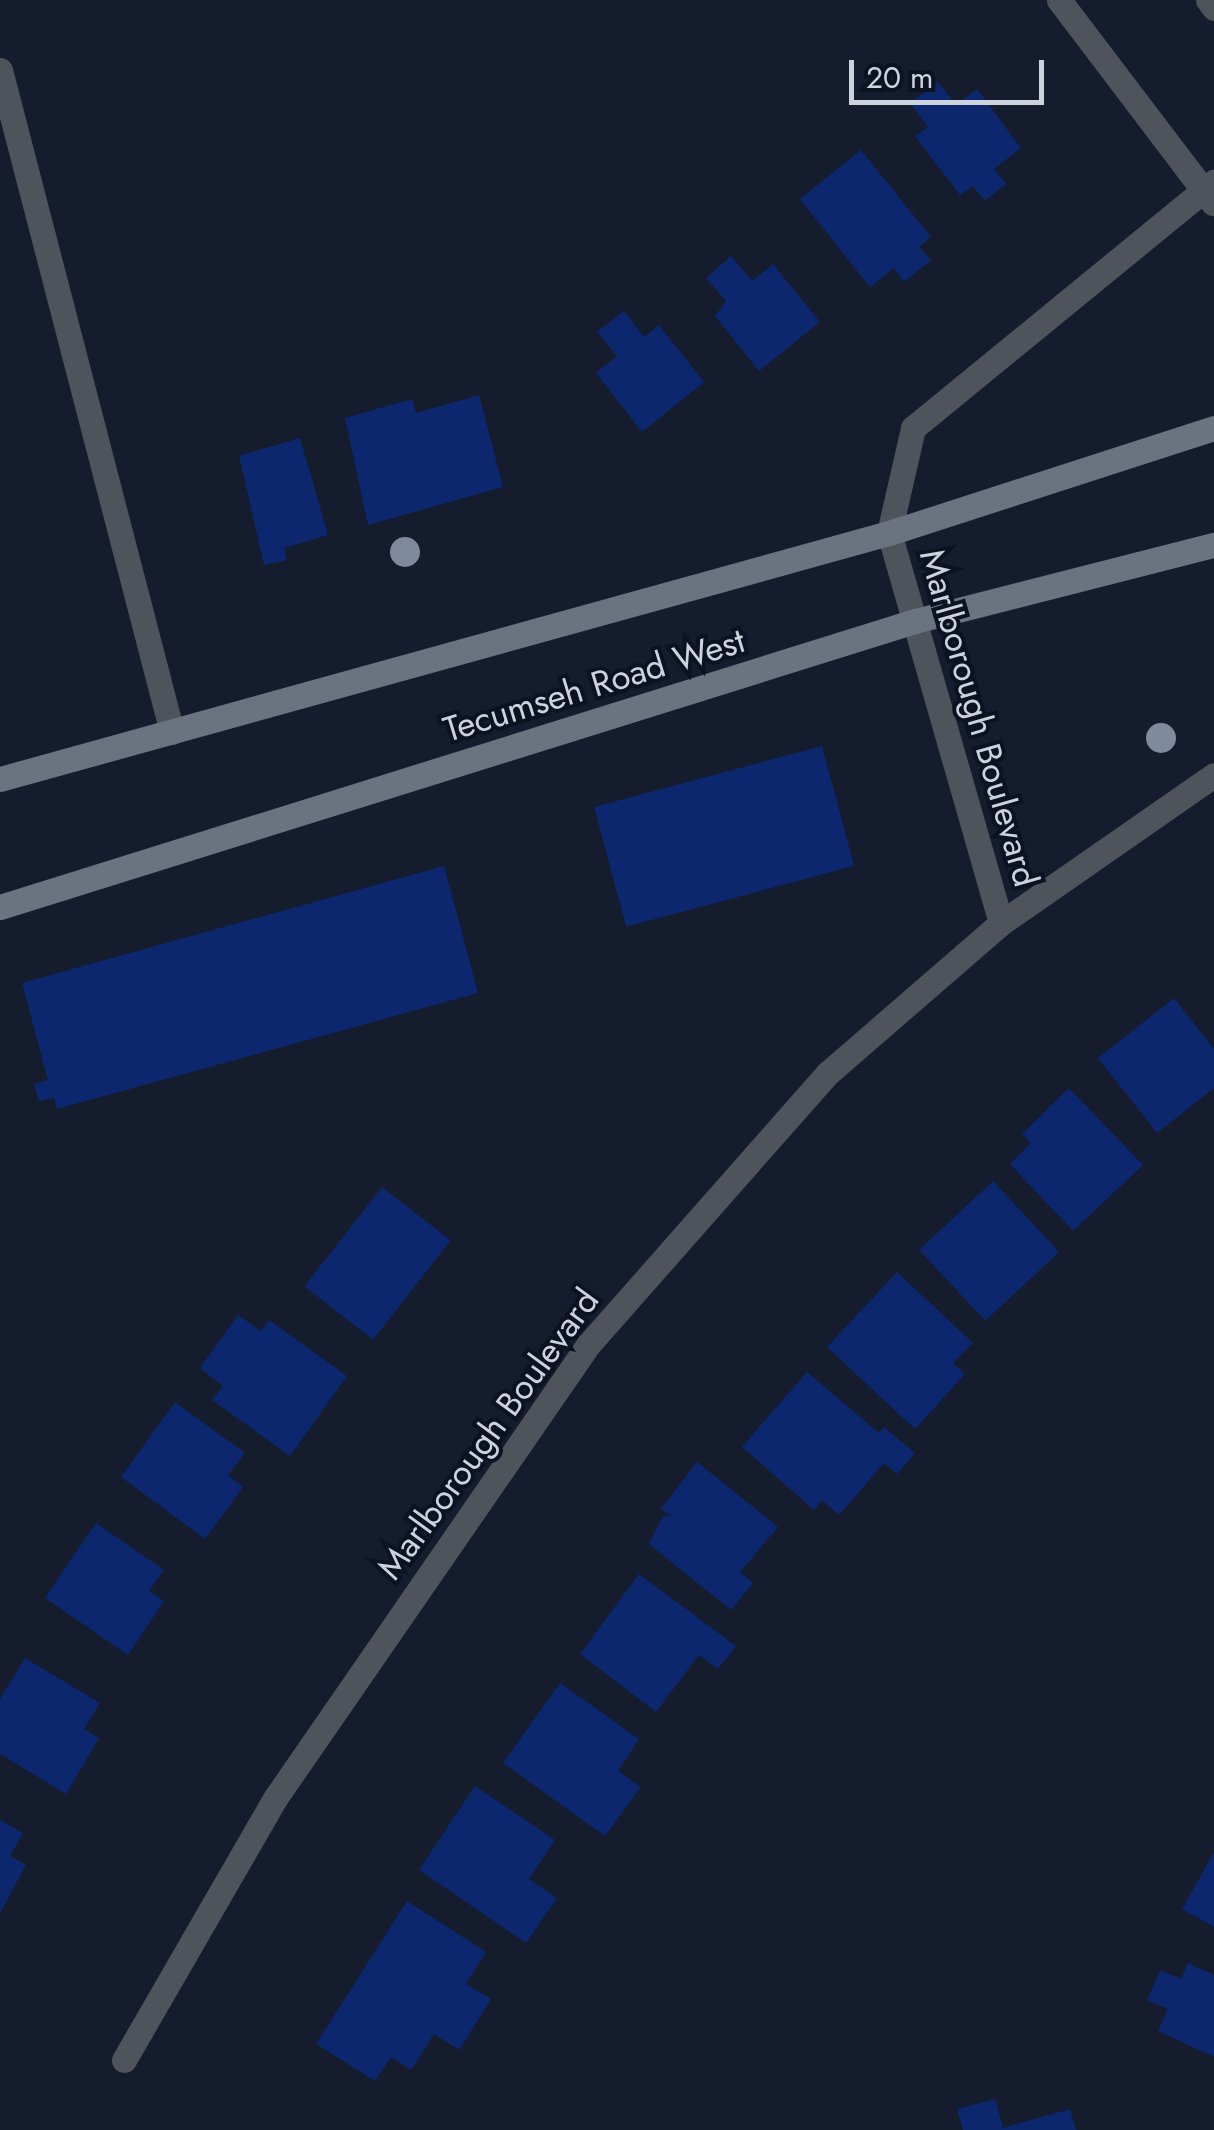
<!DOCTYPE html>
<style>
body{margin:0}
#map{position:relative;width:1214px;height:2130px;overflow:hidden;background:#141c2d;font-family:Jost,sans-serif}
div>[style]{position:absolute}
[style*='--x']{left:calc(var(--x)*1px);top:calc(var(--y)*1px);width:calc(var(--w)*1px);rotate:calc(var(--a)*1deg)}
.building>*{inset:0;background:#0c276e;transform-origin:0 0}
.service>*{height:25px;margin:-12.5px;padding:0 12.5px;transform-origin:12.5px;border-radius:12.5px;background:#4f535c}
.minor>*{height:25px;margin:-12.5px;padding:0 12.5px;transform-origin:12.5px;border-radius:12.5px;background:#4f535c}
.secondary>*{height:25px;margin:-12.5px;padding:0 12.5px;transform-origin:12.5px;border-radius:12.5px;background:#6b7381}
.trees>*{width:30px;height:30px;margin:-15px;border-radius:50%;background:#808a9d}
span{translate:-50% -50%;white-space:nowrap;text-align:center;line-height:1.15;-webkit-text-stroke:8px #0b1323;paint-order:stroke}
.street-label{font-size:35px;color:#cdd3de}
.scale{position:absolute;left:849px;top:60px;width:195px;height:45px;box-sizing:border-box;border:5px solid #cdd3de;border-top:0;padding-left:12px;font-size:30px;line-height:35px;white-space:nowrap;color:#cdd3de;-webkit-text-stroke:8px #0b1323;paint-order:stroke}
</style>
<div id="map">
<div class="building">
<i style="clip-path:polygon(938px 82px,956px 105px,977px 89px,1021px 148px,994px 169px,1006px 184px,985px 201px,973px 186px,960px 195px,915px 136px,928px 127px,910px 103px)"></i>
<i style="clip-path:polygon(861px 150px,931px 237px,919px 247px,931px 260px,904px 282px,894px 268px,870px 287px,800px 199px)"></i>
<i style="clip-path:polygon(731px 256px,752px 281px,773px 264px,820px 322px,759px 371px,715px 316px,726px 301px,706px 278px)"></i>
<i style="clip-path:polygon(624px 311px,644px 337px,659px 325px,704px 382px,642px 432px,596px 373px,617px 356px,597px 332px)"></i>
<i style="clip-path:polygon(479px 395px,503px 487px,368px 525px,345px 418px,412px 399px,416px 413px)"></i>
<i style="clip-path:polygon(300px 438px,328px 535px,284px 548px,287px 560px,264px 565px,239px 456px)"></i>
<i style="left:822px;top:746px;width:124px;height:236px;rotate:75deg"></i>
<i style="clip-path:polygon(444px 866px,478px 993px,57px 1109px,54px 1098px,39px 1101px,34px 1084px,48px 1080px,22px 983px)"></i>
<i style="clip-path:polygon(1174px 998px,1214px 1049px,1214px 1088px,1157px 1133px,1098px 1058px)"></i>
<i style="clip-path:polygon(1069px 1088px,1143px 1165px,1073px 1231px,1010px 1164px,1031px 1143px,1022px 1134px)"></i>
<i style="left:993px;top:1181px;width:97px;height:101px;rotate:47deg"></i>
<i style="left:382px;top:1187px;width:87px;height:126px;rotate:38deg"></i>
<i style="clip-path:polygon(897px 1272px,973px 1343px,953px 1363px,965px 1374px,915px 1429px,827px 1347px)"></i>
<i style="clip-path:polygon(238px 1315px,261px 1331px,269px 1320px,347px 1376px,290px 1456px,212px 1400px,223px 1386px,200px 1368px)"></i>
<i style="clip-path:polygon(807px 1372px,879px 1433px,884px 1427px,915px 1453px,897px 1474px,884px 1463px,839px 1515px,822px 1500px,814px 1510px,742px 1447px)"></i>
<i style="clip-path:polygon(175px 1402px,245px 1453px,228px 1475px,243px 1487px,205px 1539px,121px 1477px)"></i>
<i style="clip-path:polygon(697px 1462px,778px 1527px,740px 1572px,753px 1583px,731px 1610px,649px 1544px,663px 1516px,671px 1516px,661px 1509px)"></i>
<i style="clip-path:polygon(96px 1523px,164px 1570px,149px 1591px,164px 1601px,128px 1655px,45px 1598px)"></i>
<i style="clip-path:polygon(639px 1574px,736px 1646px,718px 1669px,699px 1655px,656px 1712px,580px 1654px)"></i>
<i style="clip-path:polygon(25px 1658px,100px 1703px,84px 1729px,99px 1738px,66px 1794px,0 1754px,0 1699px)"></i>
<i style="clip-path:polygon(560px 1683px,639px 1739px,618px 1771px,641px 1787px,605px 1836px,503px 1763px)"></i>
<i style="clip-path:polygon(475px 1786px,555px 1840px,529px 1879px,557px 1898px,526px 1943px,419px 1870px)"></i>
<i style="clip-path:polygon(0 1820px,23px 1833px,10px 1856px,26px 1865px,0 1913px)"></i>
<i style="clip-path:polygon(1214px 1852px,1214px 1927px,1182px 1909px)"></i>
<i style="clip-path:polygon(407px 1901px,486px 1952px,466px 1984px,491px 1999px,459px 2050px,434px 2034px,411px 2070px,391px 2057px,375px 2081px,316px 2044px)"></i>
<i style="clip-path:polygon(1188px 1963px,1214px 1975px,1214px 2057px,1158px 2031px,1168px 2009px,1147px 2000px,1160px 1970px,1181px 1979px)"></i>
<i style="clip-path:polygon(995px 2099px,1003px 2128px,1070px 2109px,1076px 2130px,963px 2130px,957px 2109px)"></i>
</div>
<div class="service">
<i style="--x:0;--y:70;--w:684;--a:75.44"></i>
</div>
<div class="minor">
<i style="--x:1059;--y:0;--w:255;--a:52.8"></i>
<i style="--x:1208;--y:0;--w:10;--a:53"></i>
<i style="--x:1001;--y:923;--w:406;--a:-106"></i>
<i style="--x:889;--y:533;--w:108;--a:-77.1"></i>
<i style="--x:913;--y:428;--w:389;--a:-39.3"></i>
<i style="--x:124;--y:2060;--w:304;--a:-60"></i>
<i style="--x:276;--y:1797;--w:549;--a:-55.38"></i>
<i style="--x:588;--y:1345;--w:363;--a:-48.6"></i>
<i style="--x:828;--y:1073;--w:229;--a:-40.9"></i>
<i style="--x:1001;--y:923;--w:259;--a:-34.8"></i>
</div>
<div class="secondary">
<i style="--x:0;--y:779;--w:922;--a:-15.47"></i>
<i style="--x:889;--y:533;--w:342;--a:-17.9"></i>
<i style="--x:0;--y:907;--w:959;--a:-17.36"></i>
<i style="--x:915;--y:621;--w:309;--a:-14.3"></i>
</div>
<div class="trees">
<i style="left:405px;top:552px"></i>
<i style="left:1161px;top:738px"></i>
</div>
<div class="street-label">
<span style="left:594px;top:685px;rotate:-17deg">Tecumseh Road West</span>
<span style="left:979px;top:718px;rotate:74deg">Marlborough Boulevard</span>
<span style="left:488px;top:1434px;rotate:-54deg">Marlborough Boulevard</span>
</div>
<div class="scale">20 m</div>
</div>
